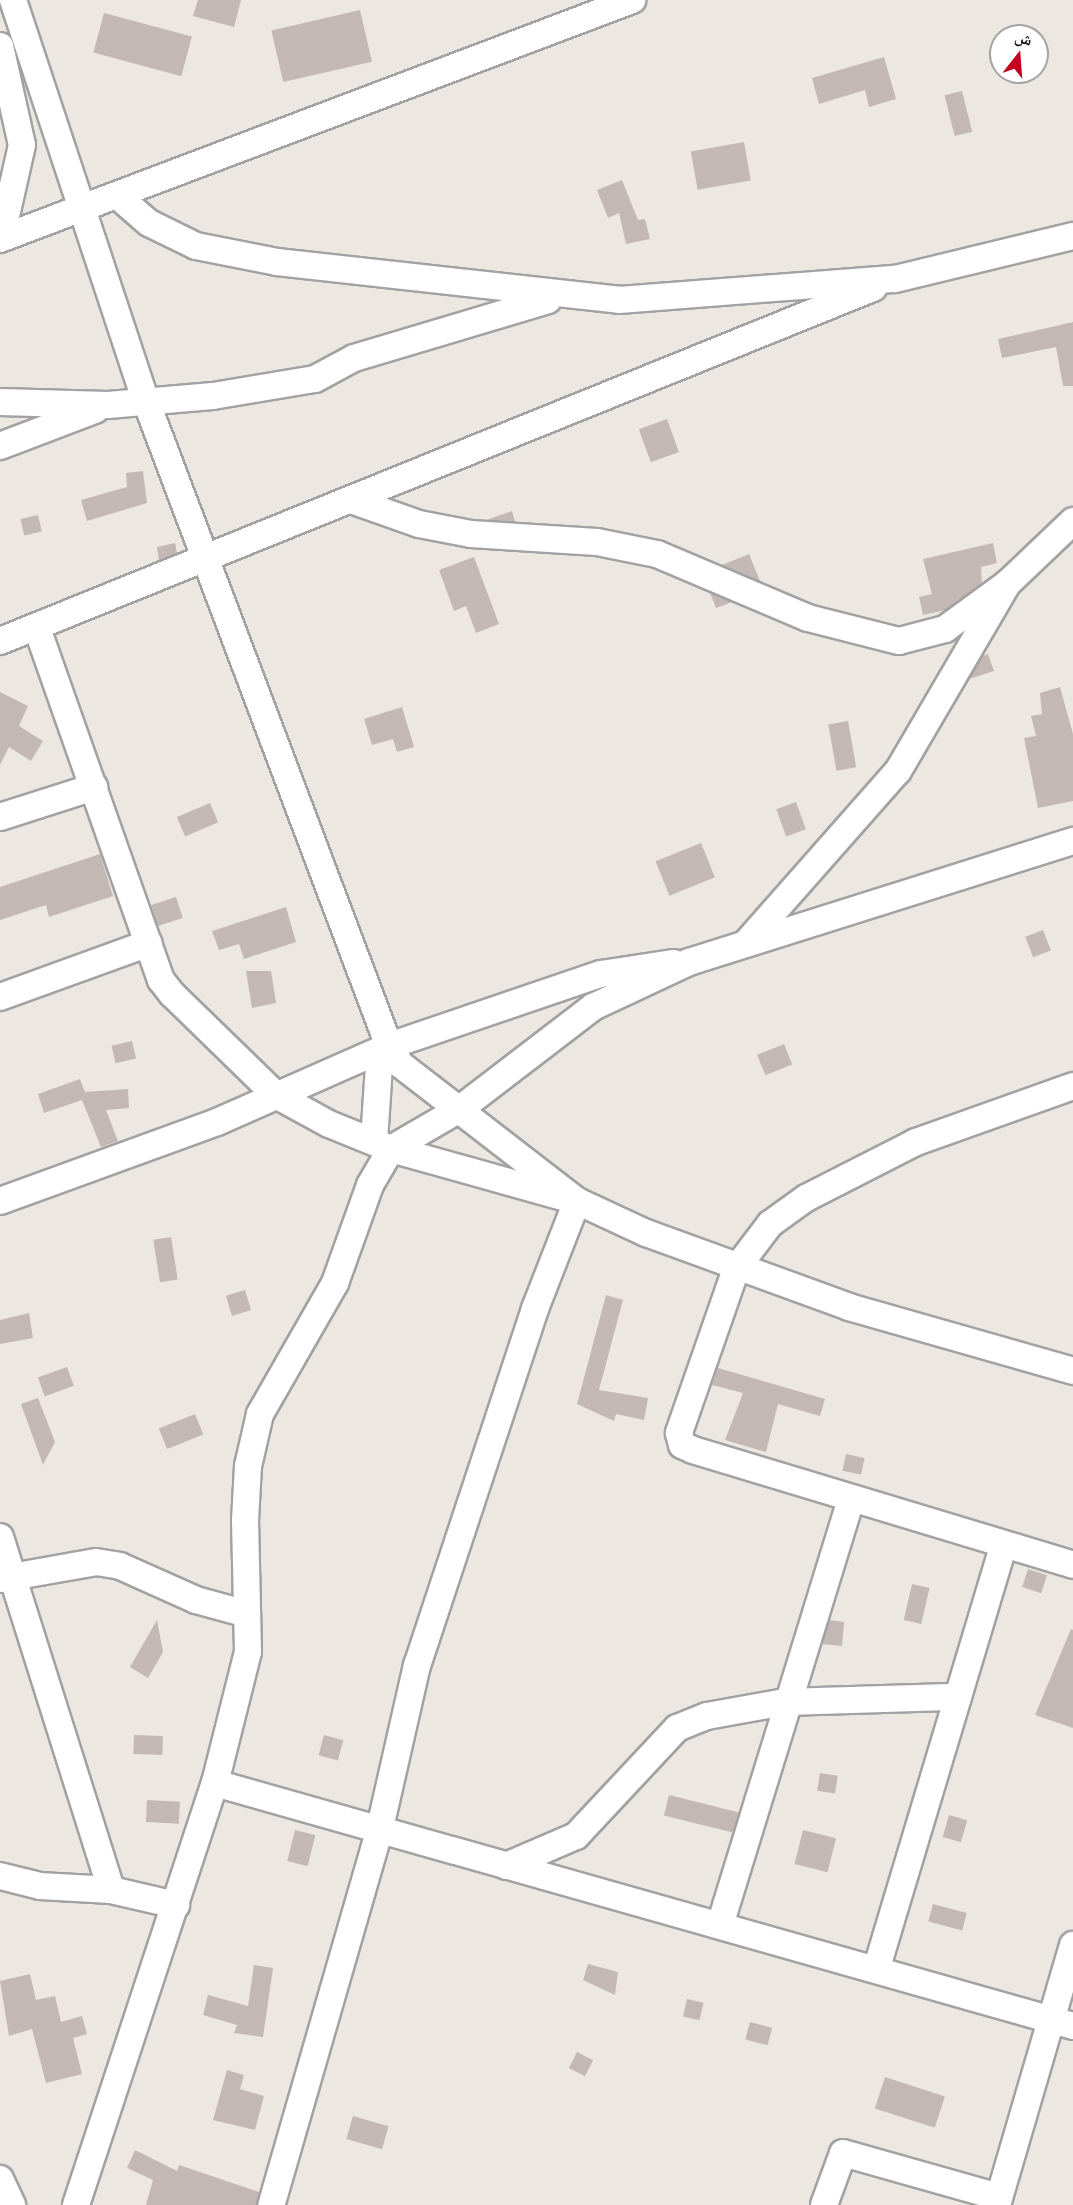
<!DOCTYPE html>
<meta charset="utf-8">
<style>
body{margin:0}
#map{position:relative;width:1073px;height:2205px;overflow:hidden;background:#ede7e1;font-family:Figtree,"Noto Naskh Arabic",sans-serif}
div>[style]{position:absolute}
[style*='--x']{left:calc(var(--x)*1px);top:calc(var(--y)*1px);width:calc(var(--w)*1px);rotate:calc(var(--a)*1deg)}
.building>*{inset:0;background:#c4b8b4;transform-origin:0 0}
.roads{filter:drop-shadow(2px 0 #a2a2a2) drop-shadow(-2px 0 #a2a2a2) drop-shadow(0 2px #a2a2a2) drop-shadow(0 -2px #a2a2a2)}
.minor>*{height:26px;margin:-13px;padding:0 13px;transform-origin:13px;border-radius:13px;background:#fff}
span{translate:-50% -50%;white-space:nowrap;text-align:center;line-height:1.15;-webkit-text-stroke:6px #fff;paint-order:stroke}
.north{position:absolute;left:989px;top:24px;width:60px;height:60px;box-sizing:border-box;background:#fff;border:2px solid #a4a4a4;border-radius:50%;rotate:17deg;font-size:16px;font-weight:700;line-height:24px;text-align:center;color:#1b1b1b}
.north::after{content:'';display:block;margin:auto;width:21px;height:27px;background:#c40222;clip-path:polygon(50% 0,100% 100%,50% 72%,0 100%)}
</style>
<div id="map">
<div class="building">
<i style="clip-path:polygon(198px 0,241px 0,234px 27px,193px 16px)"></i>
<i style="left:360px;top:10px;width:53px;height:91px;rotate:77deg"></i>
<i style="left:104px;top:13px;width:91px;height:41px;rotate:15deg"></i>
<i style="clip-path:polygon(884px 57px,896px 99px,869px 107px,865px 90px,819px 104px,812px 78px)"></i>
<i style="left:962px;top:91px;width:42px;height:18px;rotate:76deg"></i>
<i style="left:744px;top:142px;width:39px;height:54px;rotate:80deg"></i>
<i style="clip-path:polygon(622px 180px,638px 220px,645px 219px,650px 239px,626px 244px,619px 213px,608px 218px,597px 190px)"></i>
<i style="clip-path:polygon(1073px 322px,1073px 386px,1063px 386px,1056px 347px,1002px 358px,998px 339px)"></i>
<i style="left:667px;top:419px;width:35px;height:30px;rotate:70deg"></i>
<i style="clip-path:polygon(143px 471px,147px 503px,87px 521px,81px 500px,127px 487px,126px 473px)"></i>
<i style="clip-path:polygon(512px 511px,515px 522px,486px 520px)"></i>
<i style="left:38px;top:515px;width:17px;height:18px;rotate:77deg"></i>
<i style="clip-path:polygon(175px 543px,177px 553px,159px 561px,157px 547px)"></i>
<i style="clip-path:polygon(993px 543px,997px 563px,981px 567px,982px 584px,946px 610px,923px 615px,919px 597px,932px 594px,923px 559px)"></i>
<i style="clip-path:polygon(749px 554px,760px 581px,722px 565px)"></i>
<i style="clip-path:polygon(474px 557px,499px 624px,476px 633px,466px 606px,454px 611px,439px 570px)"></i>
<i style="clip-path:polygon(710px 593px,732px 602px,716px 608px)"></i>
<i style="clip-path:polygon(988px 654px,994px 671px,969px 679px,983px 656px)"></i>
<i style="clip-path:polygon(1060px 687px,1073px 734px,1073px 801px,1038px 808px,1024px 738px,1036px 736px,1031px 716px,1042px 714px,1040px 693px)"></i>
<i style="clip-path:polygon(0 692px,28px 706px,19px 726px,43px 741px,31px 761px,9px 747px,0 765px)"></i>
<i style="clip-path:polygon(402px 707px,414px 747px,397px 752px,393px 739px,372px 745px,364px 719px)"></i>
<i style="left:848px;top:721px;width:47px;height:20px;rotate:80deg"></i>
<i style="left:796px;top:802px;width:29px;height:21px;rotate:70deg"></i>
<i style="left:210px;top:803px;width:21px;height:36px;rotate:67deg"></i>
<i style="left:701px;top:843px;width:37px;height:49px;rotate:68deg"></i>
<i style="clip-path:polygon(100px 854px,113px 896px,49px 917px,46px 905px,0 920px,0 887px)"></i>
<i style="left:176px;top:897px;width:22px;height:26px;rotate:72deg"></i>
<i style="clip-path:polygon(286px 907px,296px 942px,244px 959px,239px 944px,219px 950px,212px 931px)"></i>
<i style="left:1043px;top:930px;width:22px;height:19px;rotate:69deg"></i>
<i style="clip-path:polygon(246px 971px,271px 971px,276px 1003px,252px 1008px)"></i>
<i style="left:132px;top:1041px;width:18px;height:21px;rotate:77deg"></i>
<i style="left:784px;top:1044px;width:22px;height:29px;rotate:68deg"></i>
<i style="clip-path:polygon(80px 1079px,85px 1092px,128px 1089px,129px 1108px,106px 1110px,118px 1141px,101px 1147px,82px 1100px,44px 1113px,38px 1094px)"></i>
<i style="left:171px;top:1237px;width:43px;height:18px;rotate:81deg"></i>
<i style="left:245px;top:1290px;width:21px;height:20px;rotate:73deg"></i>
<i style="clip-path:polygon(606px 1295px,623px 1300px,599px 1390px,648px 1398px,644px 1420px,616px 1414px,614px 1421px,577px 1404px)"></i>
<i style="clip-path:polygon(29px 1313px,33px 1338px,0 1344px,0 1320px)"></i>
<i style="left:67px;top:1367px;width:20px;height:31px;rotate:70deg"></i>
<i style="clip-path:polygon(718px 1368px,825px 1399px,820px 1416px,778px 1404px,766px 1452px,725px 1440px,743px 1393px,712px 1385px)"></i>
<i style="clip-path:polygon(38px 1398px,55px 1442px,43px 1465px,21px 1404px)"></i>
<i style="left:195px;top:1414px;width:22px;height:39px;rotate:68deg"></i>
<i style="left:846px;top:1454px;width:19px;height:17px;rotate:12deg"></i>
<i style="left:1028px;top:1569px;width:20px;height:19px;rotate:18deg"></i>
<i style="left:912px;top:1584px;width:18px;height:37px;rotate:13deg"></i>
<i style="clip-path:polygon(157px 1620px,163px 1652px,148px 1678px,130px 1667px)"></i>
<i style="clip-path:polygon(829px 1620px,844px 1622px,842px 1646px,822px 1644px)"></i>
<i style="clip-path:polygon(1071px 1629px,1073px 1630px,1073px 1728px,1035px 1715px)"></i>
<i style="left:134px;top:1735px;width:29px;height:19px;rotate:2deg"></i>
<i style="left:324px;top:1735px;width:20px;height:21px;rotate:15deg"></i>
<i style="left:820px;top:1773px;width:18px;height:18px;rotate:9deg"></i>
<i style="left:669px;top:1795px;width:72px;height:21px;rotate:14deg"></i>
<i style="left:147px;top:1800px;width:33px;height:22px;rotate:3deg"></i>
<i style="left:949px;top:1815px;width:19px;height:23px;rotate:16deg"></i>
<i style="left:295px;top:1830px;width:21px;height:32px;rotate:14deg"></i>
<i style="left:803px;top:1830px;width:34px;height:35px;rotate:14deg"></i>
<i style="left:933px;top:1904px;width:35px;height:18px;rotate:15deg"></i>
<i style="clip-path:polygon(588px 1964px,618px 1972px,615px 1995px,583px 1980px)"></i>
<i style="clip-path:polygon(254px 1965px,273px 1968px,263px 2037px,234px 2033px,237px 2025px,203px 2015px,208px 1995px,248px 2006px)"></i>
<i style="clip-path:polygon(30px 1974px,36px 2000px,55px 1996px,61px 2022px,82px 2016px,87px 2034px,73px 2038px,82px 2074px,46px 2083px,32px 2029px,9px 2036px,0 1981px)"></i>
<i style="left:687px;top:1999px;width:17px;height:18px;rotate:13deg"></i>
<i style="left:750px;top:2022px;width:23px;height:18px;rotate:15deg"></i>
<i style="left:577px;top:2052px;width:18px;height:18px;rotate:27deg"></i>
<i style="clip-path:polygon(227px 2070px,244px 2075px,240px 2089px,264px 2096px,255px 2130px,213px 2120px)"></i>
<i style="left:885px;top:2077px;width:63px;height:33px;rotate:18deg"></i>
<i style="left:353px;top:2116px;width:37px;height:24px;rotate:16deg"></i>
<i style="clip-path:polygon(135px 2150px,177px 2171px,179px 2165px,259px 2192px,256px 2205px,146px 2205px,153px 2180px,127px 2168px)"></i>
</div>
<div class="roads">
<div class="minor">
<i style="--x:13;--y:0;--w:422;--a:71.7"></i>
<i style="--x:146;--y:401;--w:689;--a:69.36"></i>
<i style="--x:389;--y:1046;--w:22;--a:58"></i>
<i style="--x:401;--y:1065;--w:222;--a:37.7"></i>
<i style="--x:577;--y:1201;--w:76;--a:24.9"></i>
<i style="--x:646;--y:1233;--w:216;--a:20"></i>
<i style="--x:849;--y:1307;--w:233;--a:15.9"></i>
<i style="--x:0;--y:46;--w:101;--a:77.5"></i>
<i style="--x:22;--y:145;--w:95;--a:102.7"></i>
<i style="--x:120;--y:198;--w:38;--a:41"></i>
<i style="--x:149;--y:223;--w:52;--a:26.1"></i>
<i style="--x:196;--y:246;--w:83;--a:11.2"></i>
<i style="--x:277;--y:262;--w:344;--a:6.3"></i>
<i style="--x:619;--y:300;--w:277;--a:-4.4"></i>
<i style="--x:895;--y:279;--w:183;--a:-13.6"></i>
<i style="--x:0;--y:239;--w:676;--a:-20.71"></i>
<i style="--x:0;--y:402;--w:108;--a:1.6"></i>
<i style="--x:108;--y:405;--w:105;--a:-4.9"></i>
<i style="--x:213;--y:396;--w:103;--a:-9.5"></i>
<i style="--x:315;--y:379;--w:44;--a:-28.3"></i>
<i style="--x:354;--y:358;--w:202;--a:-16.6"></i>
<i style="--x:0;--y:446;--w:102;--a:-20.8"></i>
<i style="--x:351;--y:500;--w:72;--a:19.4"></i>
<i style="--x:419;--y:524;--w:53;--a:10.9"></i>
<i style="--x:471;--y:534;--w:126;--a:3.6"></i>
<i style="--x:597;--y:542;--w:61;--a:11.3"></i>
<i style="--x:657;--y:554;--w:164;--a:23"></i>
<i style="--x:808;--y:618;--w:94;--a:14.2"></i>
<i style="--x:899;--y:641;--w:48;--a:-14.6"></i>
<i style="--x:945;--y:629;--w:78;--a:-36.1"></i>
<i style="--x:37;--y:628;--w:373;--a:70.6"></i>
<i style="--x:161;--y:980;--w:18;--a:52"></i>
<i style="--x:172;--y:994;--w:145;--a:44.2"></i>
<i style="--x:276;--y:1095;--w:60;--a:28.7"></i>
<i style="--x:329;--y:1124;--w:67;--a:22"></i>
<i style="--x:391;--y:1149;--w:193;--a:15.6"></i>
<i style="--x:577;--y:1201;--w:116;--a:111.3"></i>
<i style="--x:535;--y:1309;--w:375;--a:108.3"></i>
<i style="--x:417;--y:1665;--w:171;--a:102.8"></i>
<i style="--x:379;--y:1832;--w:388;--a:106.1"></i>
<i style="--x:0;--y:641;--w:942;--a:-22.02"></i>
<i style="--x:0;--y:817;--w:99;--a:-17.7"></i>
<i style="--x:747;--y:942;--w:228;--a:-48.6"></i>
<i style="--x:898;--y:771;--w:218;--a:-59.7"></i>
<i style="--x:1008;--y:583;--w:90;--a:-43.6"></i>
<i style="--x:0;--y:997;--w:158;--a:-19.9"></i>
<i style="--x:1073;--y:1086;--w:167;--a:160.4"></i>
<i style="--x:916;--y:1142;--w:123;--a:153"></i>
<i style="--x:806;--y:1198;--w:44;--a:144.2"></i>
<i style="--x:770;--y:1224;--w:56;--a:127.1"></i>
<i style="--x:736;--y:1269;--w:174;--a:109.2"></i>
<i style="--x:679;--y:1433;--w:12;--a:76"></i>
<i style="--x:682;--y:1445;--w:12;--a:24"></i>
<i style="--x:693;--y:1450;--w:397;--a:16.8"></i>
<i style="--x:374;--y:1141;--w:91;--a:-86.2"></i>
<i style="--x:0;--y:1201;--w:231;--a:-20"></i>
<i style="--x:217;--y:1122;--w:188;--a:-23.8"></i>
<i style="--x:389;--y:1046;--w:224;--a:-18.8"></i>
<i style="--x:601;--y:974;--w:74;--a:-8.6"></i>
<i style="--x:0;--y:1537;--w:370;--a:72.5"></i>
<i style="--x:0;--y:1579;--w:97;--a:-10"></i>
<i style="--x:96;--y:1562;--w:24;--a:9"></i>
<i style="--x:120;--y:1566;--w:83;--a:24.1"></i>
<i style="--x:196;--y:1600;--w:53;--a:15.4"></i>
<i style="--x:215;--y:1783;--w:892;--a:15.81"></i>
<i style="--x:506;--y:1866;--w:76;--a:-23.2"></i>
<i style="--x:576;--y:1836;--w:148;--a:-46.9"></i>
<i style="--x:677;--y:1728;--w:32;--a:-22"></i>
<i style="--x:707;--y:1716;--w:79;--a:-10.2"></i>
<i style="--x:785;--y:1702;--w:173;--a:-1.7"></i>
<i style="--x:0;--y:1876;--w:41;--a:14"></i>
<i style="--x:40;--y:1886;--w:71;--a:3.2"></i>
<i style="--x:111;--y:1890;--w:67;--a:13"></i>
<i style="--x:721;--y:1922;--w:443;--a:-72.9"></i>
<i style="--x:877;--y:1967;--w:438;--a:-73.3"></i>
<i style="--x:0;--y:2179;--w:29;--a:65"></i>
<i style="--x:76;--y:2205;--w:444;--a:-71.8"></i>
<i style="--x:215;--y:1783;--w:135;--a:-75.9"></i>
<i style="--x:248;--y:1652;--w:131;--a:-91.3"></i>
<i style="--x:245;--y:1521;--w:55;--a:-86.9"></i>
<i style="--x:248;--y:1466;--w:53;--a:-77"></i>
<i style="--x:260;--y:1414;--w:151;--a:-60.2"></i>
<i style="--x:335;--y:1283;--w:104;--a:-70.3"></i>
<i style="--x:370;--y:1185;--w:42;--a:-59.7"></i>
<i style="--x:391;--y:1149;--w:80;--a:-30.1"></i>
<i style="--x:460;--y:1109;--w:168;--a:-37.5"></i>
<i style="--x:593;--y:1007;--w:106;--a:-25.1"></i>
<i style="--x:689;--y:962;--w:403;--a:-17.5"></i>
<i style="--x:824;--y:2205;--w:55;--a:-69.9"></i>
<i style="--x:843;--y:2153;--w:162;--a:15.8"></i>
<i style="--x:997;--y:2205;--w:271;--a:-73.7"></i>
</div>
</div>
<div class="north">ش</div>
</div>
